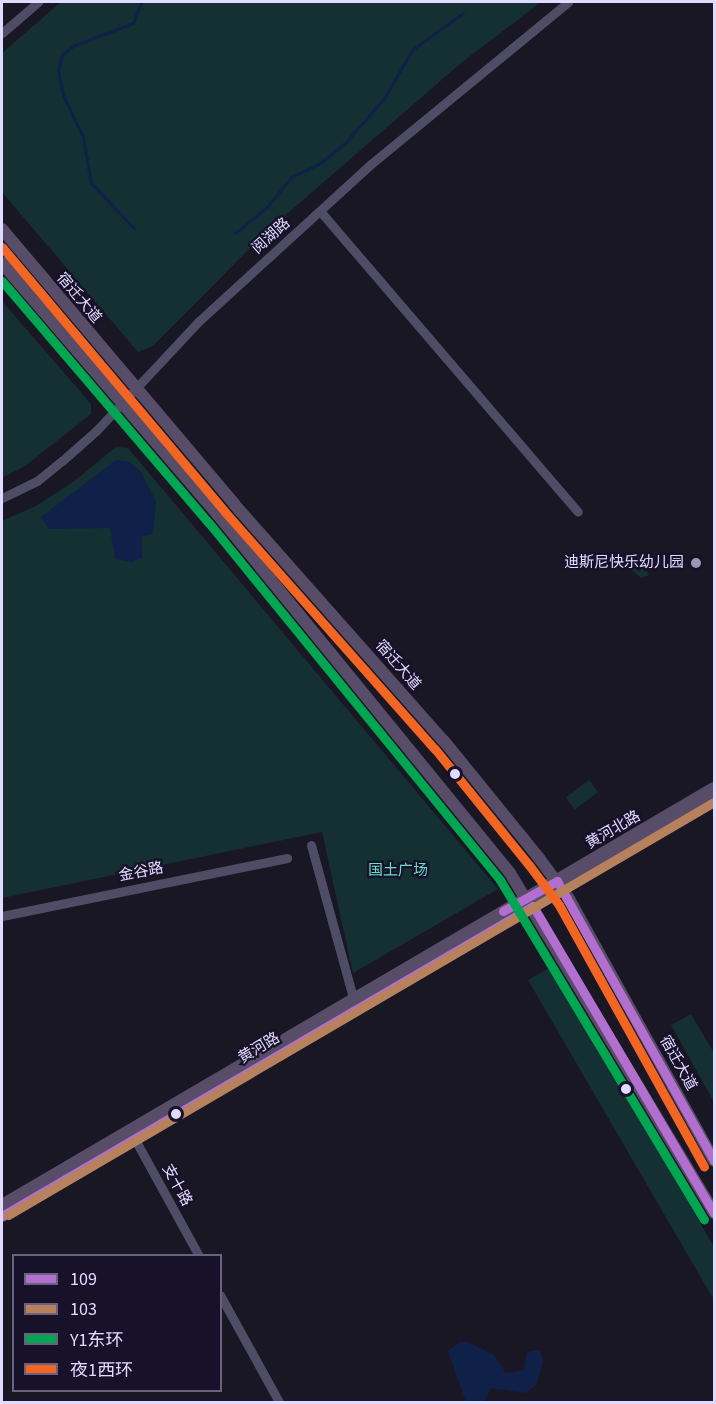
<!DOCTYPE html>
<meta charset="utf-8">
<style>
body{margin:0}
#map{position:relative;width:716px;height:1404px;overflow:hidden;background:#1a1724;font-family:"Source Sans 3","Noto Sans SC",sans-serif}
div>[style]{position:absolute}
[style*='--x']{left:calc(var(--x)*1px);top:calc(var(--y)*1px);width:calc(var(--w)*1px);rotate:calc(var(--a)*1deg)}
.green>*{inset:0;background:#153032;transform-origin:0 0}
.water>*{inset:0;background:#0f2149}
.stream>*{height:3px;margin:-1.5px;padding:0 1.5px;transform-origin:1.5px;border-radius:1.5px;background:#0f2149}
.minor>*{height:9px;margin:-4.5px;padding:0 4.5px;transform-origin:4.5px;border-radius:4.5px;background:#4f4d65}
.major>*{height:12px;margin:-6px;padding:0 6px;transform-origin:6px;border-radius:6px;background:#584d69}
.bus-1>*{height:9px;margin:-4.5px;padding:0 4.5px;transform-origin:4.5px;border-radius:4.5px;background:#b36fd0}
.bus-2>*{height:9px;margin:-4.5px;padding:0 4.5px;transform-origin:4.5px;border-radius:4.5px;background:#b6815c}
.bus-3>*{height:9px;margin:-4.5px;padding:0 4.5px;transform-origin:4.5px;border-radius:4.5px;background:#00a651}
.bus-4>*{height:9px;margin:-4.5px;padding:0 4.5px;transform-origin:4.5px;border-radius:4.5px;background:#f26522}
.dots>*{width:16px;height:16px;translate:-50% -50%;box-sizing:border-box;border:3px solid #17112a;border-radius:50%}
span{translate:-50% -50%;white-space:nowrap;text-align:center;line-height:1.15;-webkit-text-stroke:4.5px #17112a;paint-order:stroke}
.street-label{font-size:15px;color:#e1dbff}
.poi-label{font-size:15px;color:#e1dbff}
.right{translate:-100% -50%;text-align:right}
.park-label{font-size:15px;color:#66e0c6}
.frame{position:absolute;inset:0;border:3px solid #e1dbff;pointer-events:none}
.legend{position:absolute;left:12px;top:1254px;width:210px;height:138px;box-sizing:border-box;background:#17112a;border:2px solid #68627f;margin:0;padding:8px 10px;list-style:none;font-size:18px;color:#e1dbff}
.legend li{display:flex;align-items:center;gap:12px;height:30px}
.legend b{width:30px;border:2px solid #68627f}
</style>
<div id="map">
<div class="green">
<i style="clip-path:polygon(61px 2px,541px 2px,461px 63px,265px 233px,153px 346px,138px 352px,2px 192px,2px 53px)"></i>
<i style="clip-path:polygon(2px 301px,91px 404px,91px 414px,25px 466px,2px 478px)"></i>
<i style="clip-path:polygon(116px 447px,128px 448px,498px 889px,353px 973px,322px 832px,2px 898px,2px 521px,36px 506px,73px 482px)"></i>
<i style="clip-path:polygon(639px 557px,649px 575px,641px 578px,625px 564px,630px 558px)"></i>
<i style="left:589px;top:780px;width:15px;height:29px;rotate:53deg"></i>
<i style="clip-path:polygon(553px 966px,714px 1247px,714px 1300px,528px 980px)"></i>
<i style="clip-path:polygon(691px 1014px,714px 1053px,714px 1102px,671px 1025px)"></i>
</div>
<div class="water">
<i style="clip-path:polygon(116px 460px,130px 462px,141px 472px,156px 501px,153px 534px,142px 536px,142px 558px,132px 562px,115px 559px,110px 528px,49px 529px,41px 517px)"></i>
<i style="clip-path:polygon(460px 1342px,468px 1342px,494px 1355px,506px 1373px,524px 1370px,527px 1352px,540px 1350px,543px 1361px,537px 1385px,525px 1393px,491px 1388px,484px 1402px,466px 1402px,448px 1351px)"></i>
</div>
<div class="stream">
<i style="--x:134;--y:228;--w:62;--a:-133.7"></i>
<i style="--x:91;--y:183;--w:47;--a:-99.9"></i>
<i style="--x:83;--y:137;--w:47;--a:-115.5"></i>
<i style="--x:63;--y:95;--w:25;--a:-101"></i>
<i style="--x:58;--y:70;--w:16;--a:-76"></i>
<i style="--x:62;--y:54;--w:16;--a:-35"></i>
<i style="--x:75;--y:45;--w:62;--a:-20.8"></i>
<i style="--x:133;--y:23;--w:22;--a:-69"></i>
<i style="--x:235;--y:233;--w:41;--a:-39.1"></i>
<i style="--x:267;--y:207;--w:38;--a:-51"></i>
<i style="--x:291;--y:177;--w:31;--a:-25"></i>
<i style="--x:319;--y:164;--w:35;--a:-39"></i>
<i style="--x:346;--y:142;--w:60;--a:-49.1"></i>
<i style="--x:385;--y:97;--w:54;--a:-60.1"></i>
<i style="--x:412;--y:50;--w:63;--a:-36"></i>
</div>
<div class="minor">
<i style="--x:2;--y:33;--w:48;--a:-40.7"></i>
<i style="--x:320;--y:211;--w:396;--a:49.4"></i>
<i style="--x:2;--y:498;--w:39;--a:-26"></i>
<i style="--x:37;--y:481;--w:32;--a:-39"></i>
<i style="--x:62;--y:461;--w:45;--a:-41.4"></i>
<i style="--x:96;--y:431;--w:151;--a:-46.9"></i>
<i style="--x:199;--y:321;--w:233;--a:-42.4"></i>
<i style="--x:371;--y:164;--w:255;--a:-39.4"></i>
<i style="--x:311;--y:845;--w:159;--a:74.6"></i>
<i style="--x:2;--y:916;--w:291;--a:-11.5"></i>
<i style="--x:132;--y:1134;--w:139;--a:61.2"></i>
<i style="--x:220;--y:1295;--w:122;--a:61.1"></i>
</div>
<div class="major">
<i style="--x:2;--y:229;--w:360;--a:49.8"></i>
<i style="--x:234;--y:504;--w:317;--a:48.5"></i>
<i style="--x:444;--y:741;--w:151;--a:50.9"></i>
<i style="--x:539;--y:858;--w:51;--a:53.8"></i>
<i style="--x:569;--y:899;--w:299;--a:61"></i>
<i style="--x:2;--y:263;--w:332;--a:49.4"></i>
<i style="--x:218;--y:515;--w:462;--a:50.8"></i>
<i style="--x:510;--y:873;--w:397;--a:59"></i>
<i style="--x:2;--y:1205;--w:825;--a:-30.36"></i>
<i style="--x:2;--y:1216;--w:824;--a:-30.24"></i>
</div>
<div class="bus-1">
<i style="--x:503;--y:911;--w:62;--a:-29.1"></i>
<i style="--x:557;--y:881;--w:321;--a:60.7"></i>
<i style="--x:2;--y:1216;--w:615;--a:-30.28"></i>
<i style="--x:533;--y:906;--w:356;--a:59.5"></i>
</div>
<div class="bus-2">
<i style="--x:8;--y:1215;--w:818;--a:-30.33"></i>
</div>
<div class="bus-3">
<i style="--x:2;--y:281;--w:318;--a:49.5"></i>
<i style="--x:209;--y:523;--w:461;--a:50.8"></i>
<i style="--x:500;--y:880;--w:396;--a:59"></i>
</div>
<div class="bus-4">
<i style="--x:2;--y:247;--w:346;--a:49.9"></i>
<i style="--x:225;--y:512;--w:317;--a:48.5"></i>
<i style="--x:435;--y:749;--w:149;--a:51"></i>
<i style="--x:529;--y:865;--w:50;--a:53.1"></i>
<i style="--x:559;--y:905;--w:299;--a:61"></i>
</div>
<div class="dots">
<i style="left:696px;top:563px;background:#9b96b2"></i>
<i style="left:455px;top:774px;background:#e1dbff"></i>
<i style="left:626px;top:1089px;background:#e1dbff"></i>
<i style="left:176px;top:1114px;background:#e1dbff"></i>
</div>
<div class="street-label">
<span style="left:271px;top:236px;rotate:-42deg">阅湖路</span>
<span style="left:79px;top:298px;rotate:50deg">宿迁大道</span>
<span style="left:398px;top:665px;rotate:49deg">宿迁大道</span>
<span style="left:613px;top:830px;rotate:-30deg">黄河北路</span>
<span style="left:141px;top:872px;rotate:-11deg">金谷路</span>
<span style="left:259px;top:1048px;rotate:-31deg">黄河路</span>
<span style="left:678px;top:1063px;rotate:61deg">宿迁大道</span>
<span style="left:177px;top:1185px;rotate:61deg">支十路</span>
</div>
<div class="poi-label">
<span class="right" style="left:684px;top:563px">迪斯尼快乐幼儿园</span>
</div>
<div class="park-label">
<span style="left:398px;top:871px">国土广场</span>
</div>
<div class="frame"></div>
<ul class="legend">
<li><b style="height:8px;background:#b36fd0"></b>109</li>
<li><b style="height:8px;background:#b6815c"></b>103</li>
<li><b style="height:8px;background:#00a651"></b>Y1东环</li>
<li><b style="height:8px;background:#f26522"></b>夜1西环</li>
</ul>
</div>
